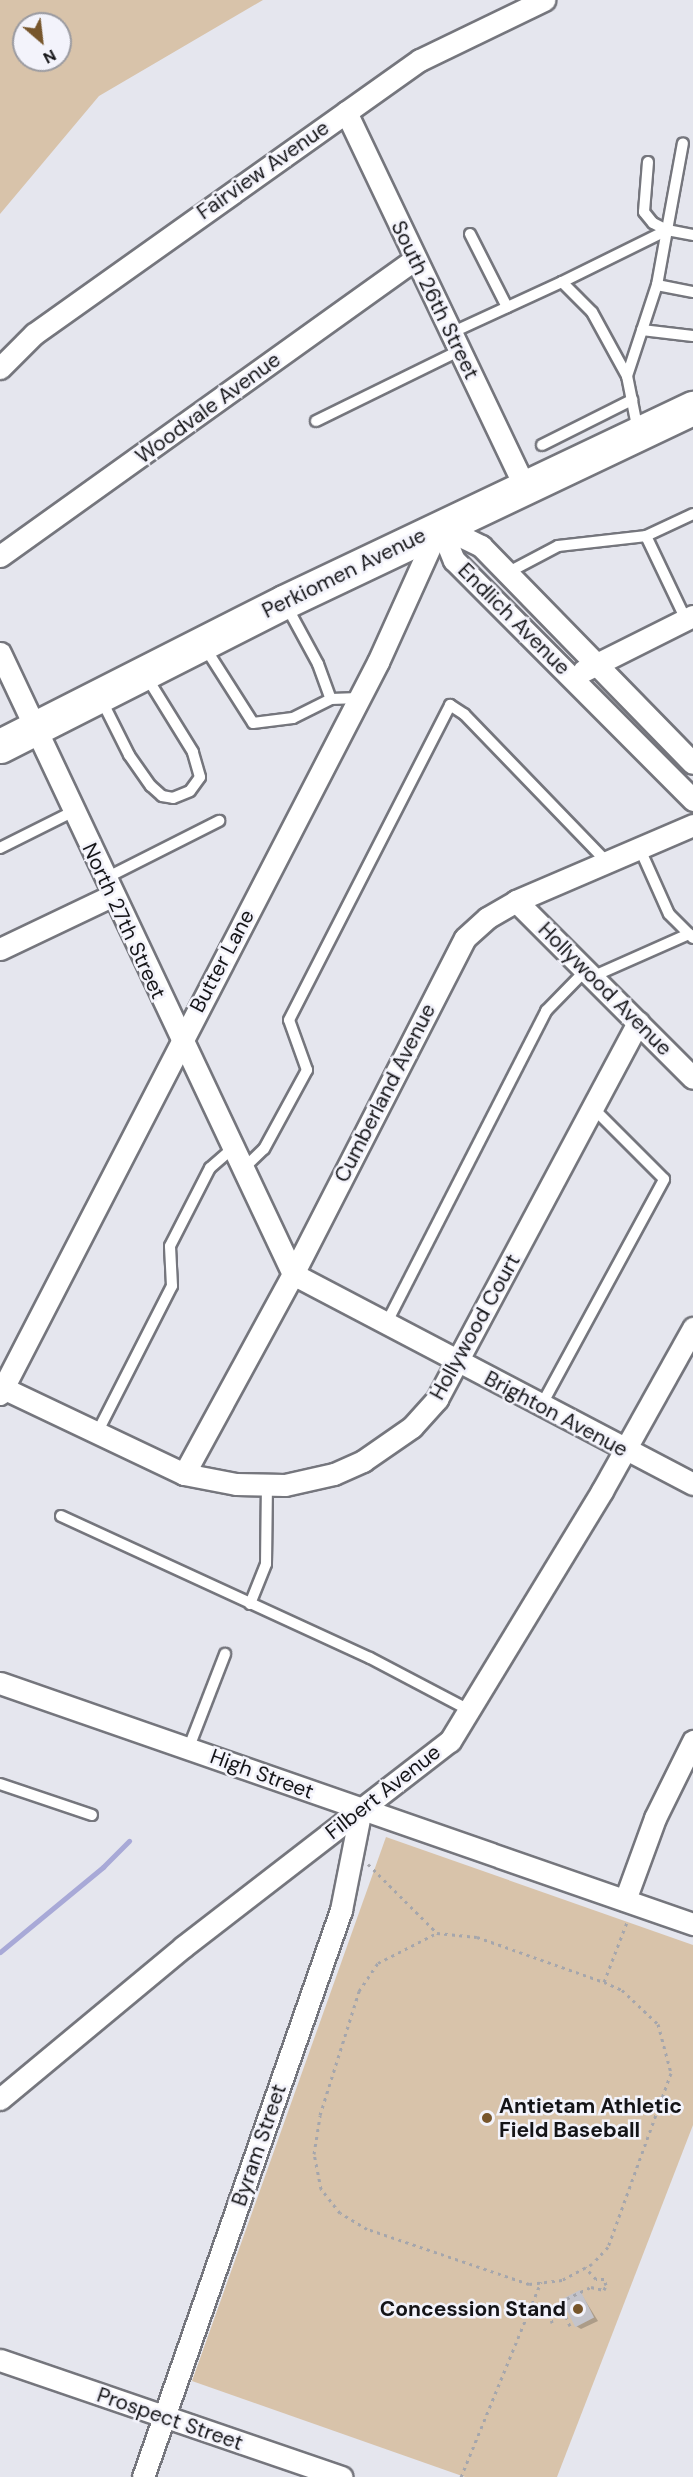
<!DOCTYPE html>
<style>
body{margin:0}
#map{position:relative;width:693px;height:2477px;overflow:hidden;background:#e5e6ee;font-family:"DM Sans",sans-serif}
div>[style]{position:absolute}
[style*='--x']{left:calc(var(--x)*1px);top:calc(var(--y)*1px);width:calc(var(--w)*1px);rotate:calc(var(--a)*1deg)}
.green>*{inset:0;background:#d8c3aa}
.shadow>*{inset:0;background:#0003}
.stream>*{height:5px;margin:-2.5px;padding:0 2.5px;transform-origin:2.5px;border-radius:2.5px;background:#a8a9d7}
.building>*{inset:0;background:#c4c4cb;transform-origin:0 0}
.path>*{height:3px;margin-top:-1.5px;transform-origin:0;background:repeating-linear-gradient(90deg,#a5a6ac 0 3px,transparent 0 7.5px)}
.roads{filter:drop-shadow(2px 0 #75767d) drop-shadow(-2px 0 #75767d) drop-shadow(0 2px #75767d) drop-shadow(0 -2px #75767d)}
.lane>*{height:10px;margin:-5px;padding:0 5px;transform-origin:5px;border-radius:5px;background:#fff}
.street>*{height:21px;margin:-10.5px;padding:0 10.5px;transform-origin:10.5px;border-radius:10.5px;background:#fff}
.primary>*{height:33px;margin:-16.5px;padding:0 16.5px;transform-origin:16.5px;border-radius:16.5px;background:#fff}
.dots>*{width:16px;height:16px;translate:-50% -50%;box-sizing:border-box;border:3px solid #f3f3fb;border-radius:50%}
span{translate:-50% -50%;white-space:nowrap;text-align:center;line-height:1.15;-webkit-text-stroke:5px #f3f3fb;paint-order:stroke}
.street-label{font-size:21px;color:#141417}
.poi-label{font-size:21px;color:#141417;font-weight:700}
.left{translate:0 -50%;text-align:left}
.right{translate:-100% -50%;text-align:right}
.north{position:absolute;left:12px;top:12px;width:60px;height:60px;box-sizing:border-box;background:#f3f3fb;border:2px solid #9a9aa0;border-radius:50%;rotate:152deg;font-size:16px;font-weight:700;line-height:24px;text-align:center;color:#141417}
.north::after{content:'';display:block;margin:auto;width:21px;height:27px;background:#77562c;clip-path:polygon(50% 0,100% 100%,50% 72%,0 100%)}
</style>
<div id="map">
<div class="green">
<i style="clip-path:polygon(evenodd,0 0,263px 0,99px 96px,0 214px,0 0,24px 24px,60px 24px,60px 60px,24px 60px,24px 24px)"></i>
<i style="clip-path:polygon(386px 1837px,693px 1945px,693px 2125px,557px 2477px,465px 2477px,192px 2381px)"></i>
</div>
<div class="shadow">
<i style="clip-path:polygon(580px 2292px,598px 2321px,581px 2329px,576px 2326px)"></i>
</div>
<div class="stream">
<i style="--x:0;--y:1952;--w:134;--a:-39.5"></i>
<i style="--x:103;--y:1867;--w:37;--a:-45"></i>
</div>
<div class="building">
<i style="left:580px;top:2290px;width:31px;height:21px;rotate:63deg"></i>
</div>
<div class="path">
<i style="--x:368;--y:1864;--w:98;--a:45"></i>
<i style="--x:437;--y:1933;--w:40;--a:5.7"></i>
<i style="--x:477;--y:1937;--w:135;--a:19.5"></i>
<i style="--x:604;--y:1982;--w:20;--a:24"></i>
<i style="--x:622;--y:1990;--w:50;--a:43.4"></i>
<i style="--x:658;--y:2024;--w:51;--a:75.1"></i>
<i style="--x:671;--y:2073;--w:185;--a:109.9"></i>
<i style="--x:608;--y:2247;--w:23;--a:133"></i>
<i style="--x:592;--y:2264;--w:34;--a:152"></i>
<i style="--x:562;--y:2280;--w:33;--a:173"></i>
<i style="--x:529;--y:2284;--w:171;--a:-161.2"></i>
<i style="--x:367;--y:2229;--w:31;--a:-149"></i>
<i style="--x:340;--y:2213;--w:31;--a:-128"></i>
<i style="--x:321;--y:2189;--w:36;--a:-101"></i>
<i style="--x:314;--y:2154;--w:39;--a:-81"></i>
<i style="--x:320;--y:2115;--w:130;--a:-72.5"></i>
<i style="--x:359;--y:1991;--w:34;--a:-56"></i>
<i style="--x:378;--y:1963;--w:66;--a:-27"></i>
<i style="--x:604;--y:1982;--w:64;--a:-69"></i>
<i style="--x:552;--y:2323;--w:12;--a:-99"></i>
<i style="--x:550;--y:2311;--w:13;--a:-29"></i>
<i style="--x:570;--y:2326;--w:26;--a:-113"></i>
<i style="--x:560;--y:2302;--w:34;--a:-26"></i>
<i style="--x:591;--y:2287;--w:13;--a:13"></i>
<i style="--x:604;--y:2290;--w:5;--a:-68"></i>
<i style="--x:606;--y:2285;--w:6;--a:-108"></i>
<i style="--x:604;--y:2279;--w:8;--a:180"></i>
<i style="--x:596;--y:2279;--w:16;--a:-133"></i>
<i style="--x:461;--y:2477;--w:211;--a:-67.7"></i>
</div>
<div class="roads">
<div class="lane">
<i style="--x:648;--y:162;--w:50;--a:94.6"></i>
<i style="--x:644;--y:212;--w:14;--a:51"></i>
<i style="--x:653;--y:223;--w:16;--a:27"></i>
<i style="--x:667;--y:230;--w:88;--a:-79.6"></i>
<i style="--x:470;--y:234;--w:82;--a:63.1"></i>
<i style="--x:562;--y:282;--w:117;--a:-26.3"></i>
<i style="--x:657;--y:285;--w:37;--a:11"></i>
<i style="--x:642;--y:330;--w:51;--a:6.7"></i>
<i style="--x:451;--y:333;--w:122;--a:-24.7"></i>
<i style="--x:562;--y:282;--w:42;--a:45"></i>
<i style="--x:592;--y:312;--w:73;--a:61.3"></i>
<i style="--x:316;--y:421;--w:159;--a:-26.1"></i>
<i style="--x:638;--y:431;--w:56;--a:-101.3"></i>
<i style="--x:627;--y:376;--w:96;--a:-71.8"></i>
<i style="--x:657;--y:285;--w:56;--a:-79.7"></i>
<i style="--x:667;--y:230;--w:26;--a:11"></i>
<i style="--x:542;--y:445;--w:101;--a:-26.6"></i>
<i style="--x:646;--y:536;--w:93;--a:64.5"></i>
<i style="--x:505;--y:574;--w:60;--a:-27.8"></i>
<i style="--x:558;--y:546;--w:89;--a:-6.5"></i>
<i style="--x:646;--y:536;--w:52;--a:-25.1"></i>
<i style="--x:286;--y:605;--w:67;--a:61.5"></i>
<i style="--x:318;--y:664;--w:37;--a:70"></i>
<i style="--x:204;--y:646;--w:91;--a:57.5"></i>
<i style="--x:253;--y:723;--w:40;--a:-7.1"></i>
<i style="--x:293;--y:718;--w:42;--a:-26.6"></i>
<i style="--x:331;--y:699;--w:28;--a:-2"></i>
<i style="--x:101;--y:699;--w:63;--a:63.4"></i>
<i style="--x:129;--y:755;--w:38;--a:55"></i>
<i style="--x:151;--y:786;--w:15;--a:42"></i>
<i style="--x:162;--y:796;--w:11;--a:10"></i>
<i style="--x:173;--y:798;--w:18;--a:-22"></i>
<i style="--x:190;--y:791;--w:17;--a:-54"></i>
<i style="--x:200;--y:777;--w:26;--a:-106"></i>
<i style="--x:193;--y:752;--w:89;--a:-121.7"></i>
<i style="--x:639;--y:847;--w:73;--a:65.9"></i>
<i style="--x:669;--y:914;--w:34;--a:45"></i>
<i style="--x:0;--y:848;--w:80;--a:-26.6"></i>
<i style="--x:106;--y:878;--w:127;--a:-26.8"></i>
<i style="--x:594;--y:976;--w:104;--a:-23.9"></i>
<i style="--x:242;--y:1170;--w:30;--a:-44"></i>
<i style="--x:264;--y:1149;--w:90;--a:-61.4"></i>
<i style="--x:307;--y:1070;--w:53;--a:-109.8"></i>
<i style="--x:289;--y:1020;--w:354;--a:-62.9"></i>
<i style="--x:450;--y:705;--w:17;--a:33"></i>
<i style="--x:464;--y:714;--w:204;--a:46"></i>
<i style="--x:386;--y:1324;--w:352;--a:-62.9"></i>
<i style="--x:546;--y:1011;--w:59;--a:-45.7"></i>
<i style="--x:541;--y:1406;--w:258;--a:-61.5"></i>
<i style="--x:664;--y:1179;--w:100;--a:-135"></i>
<i style="--x:97;--y:1433;--w:165;--a:-63"></i>
<i style="--x:172;--y:1286;--w:40;--a:-92.9"></i>
<i style="--x:170;--y:1246;--w:88;--a:-62.9"></i>
<i style="--x:210;--y:1168;--w:29;--a:-41"></i>
<i style="--x:61;--y:1516;--w:340;--a:24.7"></i>
<i style="--x:370;--y:1658;--w:110;--a:27.7"></i>
<i style="--x:250;--y:1604;--w:43;--a:-68.2"></i>
<i style="--x:266;--y:1564;--w:79;--a:-89.3"></i>
<i style="--x:189;--y:1747;--w:100;--a:-68.8"></i>
<i style="--x:0;--y:1784;--w:97;--a:18.6"></i>
</div>
<div class="street">
<i style="--x:346;--y:112;--w:416;--a:64.5"></i>
<i style="--x:0;--y:368;--w:48;--a:-45"></i>
<i style="--x:34;--y:334;--w:473;--a:-35.4"></i>
<i style="--x:420;--y:60;--w:138;--a:-25.8"></i>
<i style="--x:440;--y:526;--w:37;--a:68"></i>
<i style="--x:454;--y:560;--w:339;--a:45.1"></i>
<i style="--x:440;--y:526;--w:46;--a:26"></i>
<i style="--x:481;--y:546;--w:303;--a:45.7"></i>
<i style="--x:0;--y:556;--w:510;--a:-35.59"></i>
<i style="--x:0;--y:653;--w:687;--a:64.74"></i>
<i style="--x:293;--y:1274;--w:452;--a:27.7"></i>
<i style="--x:583;--y:671;--w:123;--a:-26.6"></i>
<i style="--x:516;--y:901;--w:250;--a:45"></i>
<i style="--x:0;--y:949;--w:125;--a:-25.5"></i>
<i style="--x:3;--y:1388;--w:200;--a:25.4"></i>
<i style="--x:184;--y:1474;--w:53;--a:10.9"></i>
<i style="--x:236;--y:1484;--w:49;--a:1.2"></i>
<i style="--x:285;--y:1485;--w:50;--a:-12.7"></i>
<i style="--x:334;--y:1474;--w:32;--a:-24"></i>
<i style="--x:363;--y:1461;--w:60;--a:-34.8"></i>
<i style="--x:412;--y:1427;--w:38;--a:-48"></i>
<i style="--x:437;--y:1399;--w:427;--a:-61.9"></i>
<i style="--x:0;--y:1394;--w:824;--a:-62.69"></i>
<i style="--x:378;--y:662;--w:148;--a:-65.7"></i>
<i style="--x:184;--y:1474;--w:228;--a:-61.4"></i>
<i style="--x:293;--y:1274;--w:377;--a:-62.9"></i>
<i style="--x:465;--y:938;--w:30;--a:-42"></i>
<i style="--x:487;--y:918;--w:34;--a:-30"></i>
<i style="--x:516;--y:901;--w:193;--a:-23.2"></i>
<i style="--x:0;--y:1683;--w:734;--a:19.18"></i>
<i style="--x:625;--y:1900;--w:87;--a:-69.9"></i>
<i style="--x:655;--y:1818;--w:86;--a:-63.7"></i>
<i style="--x:0;--y:2099;--w:238;--a:-39.7"></i>
<i style="--x:183;--y:1947;--w:337;--a:-37.7"></i>
<i style="--x:450;--y:1741;--w:293;--a:-58.7"></i>
<i style="--x:602;--y:1491;--w:187;--a:-60.8"></i>
<i style="--x:0;--y:2360;--w:361;--a:18.9"></i>
<i style="--x:143;--y:2477;--w:601;--a:-70.75"></i>
<i style="--x:341;--y:1910;--w:103;--a:-78.8"></i>
</div>
<div class="primary">
<i style="--x:0;--y:746;--w:318;--a:-26.9"></i>
<i style="--x:284;--y:602;--w:453;--a:-25.4"></i>
</div>
</div>
<div class="dots">
<i style="left:487px;top:2118px;background:#77562c"></i>
<i style="left:578px;top:2309px;background:#77562c"></i>
</div>
<div class="street-label">
<span style="left:263px;top:170px;rotate:-35deg">Fairview Avenue</span>
<span style="left:435px;top:300px;rotate:64deg">South 26th Street</span>
<span style="left:208px;top:408px;rotate:-36deg">Woodvale Avenue</span>
<span style="left:344px;top:573px;rotate:-26deg">Perkiomen Avenue</span>
<span style="left:514px;top:619px;rotate:45deg">Endlich Avenue</span>
<span style="left:124px;top:921px;rotate:65deg">North 27th Street</span>
<span style="left:222px;top:961px;rotate:-62deg">Butter Lane</span>
<span style="left:605px;top:989px;rotate:45deg">Hollywood Avenue</span>
<span style="left:385px;top:1093px;rotate:-63deg">Cumberland Avenue</span>
<span style="left:475px;top:1327px;rotate:-61deg">Hollywood Court</span>
<span style="left:556px;top:1414px;rotate:28deg">Brighton Avenue</span>
<span style="left:262px;top:1774px;rotate:20deg">High Street</span>
<span style="left:383px;top:1792px;rotate:-38deg">Filbert Avenue</span>
<span style="left:259px;top:2145px;rotate:-71deg">Byram Street</span>
<span style="left:170px;top:2419px;rotate:19deg">Prospect Street</span>
</div>
<div class="poi-label">
<span class="left" style="left:499px;top:2118px">Antietam Athletic<br>Field Baseball</span>
<span class="right" style="left:566px;top:2309px">Concession Stand</span>
</div>
<div class="north">N</div>
</div>
